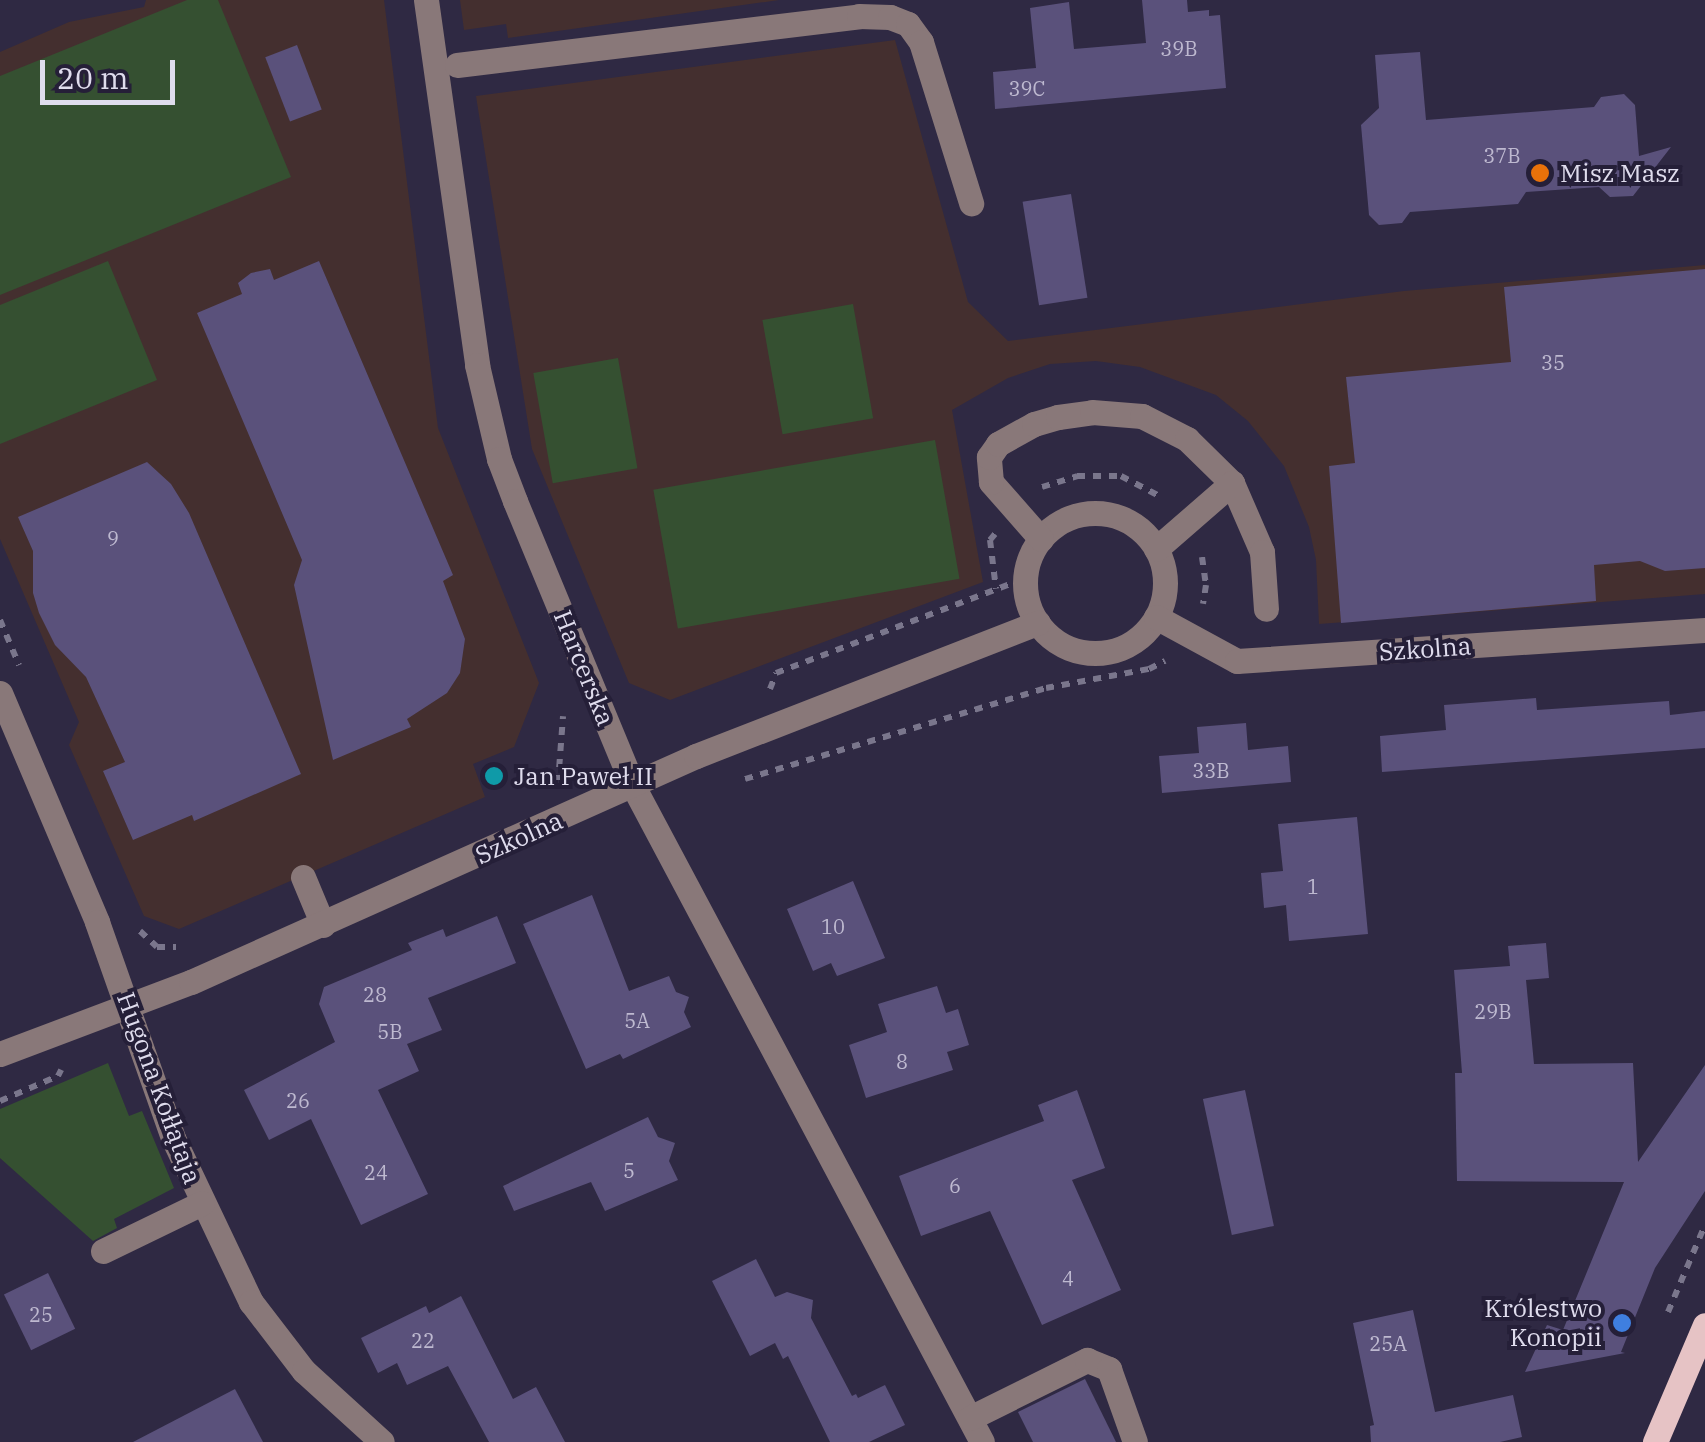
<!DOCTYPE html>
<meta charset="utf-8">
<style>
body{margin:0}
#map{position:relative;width:1705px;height:1442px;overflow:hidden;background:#2f2943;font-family:"IBM Plex Serif",serif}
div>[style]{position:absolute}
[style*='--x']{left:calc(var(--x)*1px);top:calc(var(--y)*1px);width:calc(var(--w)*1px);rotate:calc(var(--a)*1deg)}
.education>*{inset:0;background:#442f2f}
.green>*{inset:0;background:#355031;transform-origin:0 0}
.building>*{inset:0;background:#5a517b;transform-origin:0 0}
.path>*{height:6px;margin-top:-3px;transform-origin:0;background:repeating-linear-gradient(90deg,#7a768c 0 8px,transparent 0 16px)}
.minor>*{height:25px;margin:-12.5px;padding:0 12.5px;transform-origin:12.5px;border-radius:12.5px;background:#897879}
.minor>.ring{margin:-12.5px;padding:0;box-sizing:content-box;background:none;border:25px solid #897879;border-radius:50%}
.major>*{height:25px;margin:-12.5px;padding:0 12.5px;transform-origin:12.5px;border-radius:12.5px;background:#e6c3c5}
.dots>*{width:28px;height:28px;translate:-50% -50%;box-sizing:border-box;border:5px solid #251f38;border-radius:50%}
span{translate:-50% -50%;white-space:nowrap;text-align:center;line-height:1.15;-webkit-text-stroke:8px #251f38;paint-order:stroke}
.number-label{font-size:20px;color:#beb9d0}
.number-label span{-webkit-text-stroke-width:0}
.poi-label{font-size:25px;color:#dfdced}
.left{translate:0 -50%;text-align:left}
.right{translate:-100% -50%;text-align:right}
.street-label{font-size:25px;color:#dfdced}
.scale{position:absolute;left:40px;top:60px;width:135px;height:45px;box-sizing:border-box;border:5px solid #dfdced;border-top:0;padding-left:12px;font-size:30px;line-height:35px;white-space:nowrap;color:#dfdced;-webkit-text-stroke:8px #251f38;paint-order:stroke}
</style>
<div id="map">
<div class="education">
<i style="clip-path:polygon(146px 0,384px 0,438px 428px,539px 683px,514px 747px,473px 764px,485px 797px,179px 929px,144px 916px,69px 745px,79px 722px,0 539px,0 52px,69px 22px,144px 7px)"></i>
<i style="clip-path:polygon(460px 0,779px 0,508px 38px,506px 24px,464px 30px)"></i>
<i style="clip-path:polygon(895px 40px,968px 302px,1008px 341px,1404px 291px,1705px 265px,1705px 594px,1319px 624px,1316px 560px,1309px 527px,1284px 466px,1248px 421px,1216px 395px,1140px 367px,1096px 361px,1050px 364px,1008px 378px,952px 410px,983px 582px,670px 700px,629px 683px,532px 449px,476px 96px)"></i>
</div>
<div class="green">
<i style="clip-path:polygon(187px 0,218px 0,291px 177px,0 295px,0 76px)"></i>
<i style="clip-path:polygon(108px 261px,157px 380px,0 444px,0 305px)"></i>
<i style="left:853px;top:304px;width:116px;height:92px;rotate:80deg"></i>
<i style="left:618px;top:358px;width:112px;height:86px;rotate:80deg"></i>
<i style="left:935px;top:440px;width:141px;height:286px;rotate:80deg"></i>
<i style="clip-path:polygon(108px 1063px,129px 1116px,142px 1111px,174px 1188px,114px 1219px,117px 1228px,93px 1241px,0 1158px,0 1109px)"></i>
</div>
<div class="building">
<i style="clip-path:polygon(1142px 0,1187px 0,1188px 12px,1209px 10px,1209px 16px,1220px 15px,1226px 88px,995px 109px,993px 72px,1036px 68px,1030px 8px,1069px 2px,1074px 49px,1146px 43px)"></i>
<i style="left:297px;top:45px;width:69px;height:34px;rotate:69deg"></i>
<i style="clip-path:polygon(1420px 52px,1426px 120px,1594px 107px,1601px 97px,1624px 94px,1635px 105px,1639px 156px,1671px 147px,1633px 196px,1610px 197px,1599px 187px,1526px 192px,1518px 204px,1410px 212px,1402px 223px,1379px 225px,1369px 215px,1361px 125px,1379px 108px,1375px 55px)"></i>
<i style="left:1071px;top:194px;width:105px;height:49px;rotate:81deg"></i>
<i style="clip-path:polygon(319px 261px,453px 575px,443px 581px,465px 639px,460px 673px,447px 693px,407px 719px,411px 727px,333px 760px,294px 585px,302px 560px,197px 313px,242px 294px,238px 283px,251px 273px,270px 269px,274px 280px)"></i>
<i style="clip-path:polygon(1705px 269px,1705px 568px,1665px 571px,1640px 561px,1594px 565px,1596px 601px,1341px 623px,1329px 466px,1355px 463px,1346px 377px,1511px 362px,1504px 287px)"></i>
<i style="clip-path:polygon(147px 462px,171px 484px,189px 513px,301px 774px,194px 821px,192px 815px,133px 840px,103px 771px,125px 762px,86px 677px,55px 645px,39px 613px,33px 593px,33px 551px,18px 517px)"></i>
<i style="clip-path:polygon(1536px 698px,1537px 710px,1669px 701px,1670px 715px,1705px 711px,1705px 748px,1382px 772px,1380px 736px,1446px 730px,1444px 705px)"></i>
<i style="clip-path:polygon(1246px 723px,1248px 750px,1288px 746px,1291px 782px,1162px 793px,1159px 756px,1199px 753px,1197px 727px)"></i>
<i style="clip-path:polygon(1357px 817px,1368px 934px,1289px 941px,1286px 905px,1264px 908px,1261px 873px,1283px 871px,1278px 824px)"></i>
<i style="clip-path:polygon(853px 881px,885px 958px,837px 976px,831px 963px,813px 971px,787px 909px)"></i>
<i style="clip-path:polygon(592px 895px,629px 991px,669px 976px,676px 992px,689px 997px,684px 1012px,691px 1027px,623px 1059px,620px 1054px,586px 1069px,523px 924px)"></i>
<i style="clip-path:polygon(497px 916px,516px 963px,428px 998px,442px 1030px,407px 1044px,419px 1071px,378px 1090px,428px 1194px,361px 1225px,311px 1119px,269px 1140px,244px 1090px,335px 1042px,319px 1004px,324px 987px,412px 950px,408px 943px,443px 929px,446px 937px)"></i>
<i style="clip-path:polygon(1546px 943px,1549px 978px,1526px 980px,1534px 1064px,1633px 1063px,1638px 1162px,1705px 1065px,1705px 1191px,1655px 1268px,1621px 1352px,1625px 1353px,1525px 1372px,1547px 1325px,1563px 1330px,1624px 1182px,1457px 1181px,1455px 1073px,1462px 1073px,1454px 970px,1510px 966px,1508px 946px)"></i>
<i style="clip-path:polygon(937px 986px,946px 1013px,958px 1009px,969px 1045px,947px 1052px,953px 1070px,866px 1098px,849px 1045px,887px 1032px,878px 1004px)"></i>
<i style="clip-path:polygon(1077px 1090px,1105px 1168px,1072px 1180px,1121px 1290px,1042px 1325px,990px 1211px,921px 1236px,899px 1176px,1044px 1121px,1038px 1105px)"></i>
<i style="left:1245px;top:1090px;width:139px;height:43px;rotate:78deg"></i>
<i style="clip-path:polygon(648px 1117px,658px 1137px,675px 1143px,669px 1161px,678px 1180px,605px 1211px,591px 1182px,514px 1211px,503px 1186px)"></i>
<i style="clip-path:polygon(756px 1259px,775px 1297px,787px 1292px,813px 1300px,811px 1318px,852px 1396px,856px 1394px,858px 1398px,885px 1385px,905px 1425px,869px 1442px,830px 1442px,788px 1356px,783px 1359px,775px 1343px,750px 1356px,712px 1281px)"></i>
<i style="left:48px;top:1273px;width:62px;height:49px;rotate:64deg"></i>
<i style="clip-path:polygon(461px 1296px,513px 1399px,536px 1387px,565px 1442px,489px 1442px,448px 1366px,407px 1385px,397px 1363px,378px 1373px,361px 1338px,426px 1306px,429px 1313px)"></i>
<i style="clip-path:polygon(1413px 1310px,1435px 1412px,1513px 1395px,1522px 1437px,1500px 1442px,1371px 1442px,1370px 1426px,1374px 1425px,1353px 1323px)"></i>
<i style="clip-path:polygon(1085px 1379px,1116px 1442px,1033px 1442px,1018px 1412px)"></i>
<i style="clip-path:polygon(235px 1389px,263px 1442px,133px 1442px)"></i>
</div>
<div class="path">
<i style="--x:1042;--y:487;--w:37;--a:-17"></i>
<i style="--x:1077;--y:476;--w:44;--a:0"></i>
<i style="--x:1121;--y:476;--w:47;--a:27.6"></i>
<i style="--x:995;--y:534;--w:8;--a:130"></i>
<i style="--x:990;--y:540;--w:49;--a:83"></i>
<i style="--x:1202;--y:557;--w:28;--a:82"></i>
<i style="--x:1206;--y:585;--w:19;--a:99"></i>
<i style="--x:0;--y:620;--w:49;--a:67.1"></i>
<i style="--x:770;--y:689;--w:17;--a:-69"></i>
<i style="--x:776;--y:673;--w:267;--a:-20.8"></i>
<i style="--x:745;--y:779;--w:314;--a:-16.8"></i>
<i style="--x:1046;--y:688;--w:105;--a:-10.5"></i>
<i style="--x:1149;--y:669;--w:18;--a:-27"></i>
<i style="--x:558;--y:783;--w:67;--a:-85.7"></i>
<i style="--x:140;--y:931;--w:23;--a:43"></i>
<i style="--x:157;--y:947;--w:19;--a:0"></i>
<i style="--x:0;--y:1101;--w:63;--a:-23.3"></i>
<i style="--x:58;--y:1076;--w:7;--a:-63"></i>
<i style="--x:1668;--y:1312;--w:95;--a:-67"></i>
</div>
<div class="minor">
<i style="--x:426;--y:0;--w:369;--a:82"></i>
<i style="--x:477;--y:365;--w:97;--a:76.8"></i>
<i style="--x:499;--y:459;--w:45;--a:69.1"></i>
<i style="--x:515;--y:501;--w:306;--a:67.5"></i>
<i style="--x:632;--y:784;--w:745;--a:61.99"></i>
<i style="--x:457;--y:65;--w:405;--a:-6.9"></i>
<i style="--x:859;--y:16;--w:31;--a:2"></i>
<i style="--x:890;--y:17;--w:19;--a:21"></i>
<i style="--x:908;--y:24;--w:22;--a:54"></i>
<i style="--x:921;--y:42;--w:169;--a:72.7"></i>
<i class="ring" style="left:1025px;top:513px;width:115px;height:115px"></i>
<i style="--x:1041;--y:539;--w:76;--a:-131.3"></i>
<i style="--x:991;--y:482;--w:25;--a:-95"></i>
<i style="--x:989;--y:457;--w:16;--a:-55"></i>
<i style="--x:998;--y:444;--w:41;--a:-29.1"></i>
<i style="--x:1034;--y:424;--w:25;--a:-16"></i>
<i style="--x:1058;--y:417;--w:34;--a:-8"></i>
<i style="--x:1092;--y:412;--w:50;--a:4.6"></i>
<i style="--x:1142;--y:416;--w:51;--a:27.1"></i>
<i style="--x:1187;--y:439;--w:63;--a:44.4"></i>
<i style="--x:1232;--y:483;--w:75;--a:66.5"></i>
<i style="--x:1262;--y:552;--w:57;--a:86"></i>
<i style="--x:1156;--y:549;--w:101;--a:-41"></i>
<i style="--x:1156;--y:617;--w:92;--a:28.5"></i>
<i style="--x:1237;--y:661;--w:469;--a:-3.8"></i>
<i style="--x:0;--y:693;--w:249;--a:67"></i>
<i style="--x:97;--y:922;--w:229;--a:70.6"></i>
<i style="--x:173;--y:1138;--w:182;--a:64.6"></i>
<i style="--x:251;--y:1302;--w:87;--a:52.5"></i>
<i style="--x:304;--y:1371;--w:105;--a:42.3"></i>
<i style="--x:303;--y:877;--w:52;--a:67.4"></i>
<i style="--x:0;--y:1054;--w:204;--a:-20.7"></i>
<i style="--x:191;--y:982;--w:553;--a:-24.11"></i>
<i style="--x:696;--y:756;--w:367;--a:-21.3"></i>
<i style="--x:103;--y:1251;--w:110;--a:-25.9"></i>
<i style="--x:970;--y:1418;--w:131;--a:-26.4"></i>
<i style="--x:1087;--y:1360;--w:24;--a:22"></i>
<i style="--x:1109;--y:1369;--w:77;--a:70.4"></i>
</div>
<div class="major">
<i style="--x:1655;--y:1442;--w:127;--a:-66.9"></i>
</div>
<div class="dots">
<i style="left:1540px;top:173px;background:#e8710a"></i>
<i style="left:494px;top:776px;background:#0f9aa8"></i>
<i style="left:1622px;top:1323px;background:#3f7fe0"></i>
</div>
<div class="number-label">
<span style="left:1179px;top:48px">39B</span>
<span style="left:1027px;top:88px">39C</span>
<span style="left:1502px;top:155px">37B</span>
<span style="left:1553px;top:362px">35</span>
<span style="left:113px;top:538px">9</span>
<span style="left:1211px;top:770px">33B</span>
<span style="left:1313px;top:886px">1</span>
<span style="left:833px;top:926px">10</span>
<span style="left:375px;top:994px">28</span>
<span style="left:1493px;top:1011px">29B</span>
<span style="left:637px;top:1020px">5A</span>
<span style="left:390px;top:1031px">5B</span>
<span style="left:902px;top:1061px">8</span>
<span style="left:298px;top:1100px">26</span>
<span style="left:629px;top:1170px">5</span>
<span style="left:376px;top:1172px">24</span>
<span style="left:955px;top:1185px">6</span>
<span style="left:1068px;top:1278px">4</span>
<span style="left:41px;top:1314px">25</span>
<span style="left:423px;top:1340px">22</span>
<span style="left:1388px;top:1343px">25A</span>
</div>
<div class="poi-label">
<span class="left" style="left:1560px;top:173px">Misz Masz</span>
<span class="left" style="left:514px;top:776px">Jan Paweł II</span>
<span class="right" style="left:1602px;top:1323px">Królestwo<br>Konopii</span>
</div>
<div class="street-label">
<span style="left:1425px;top:649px;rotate:-4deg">Szkolna</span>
<span style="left:584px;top:668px;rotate:68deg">Harcerska</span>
<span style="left:519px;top:838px;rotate:-24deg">Szkolna</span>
<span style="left:159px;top:1088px;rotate:70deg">Hugona Kołłątaja</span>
</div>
<div class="scale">20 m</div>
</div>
